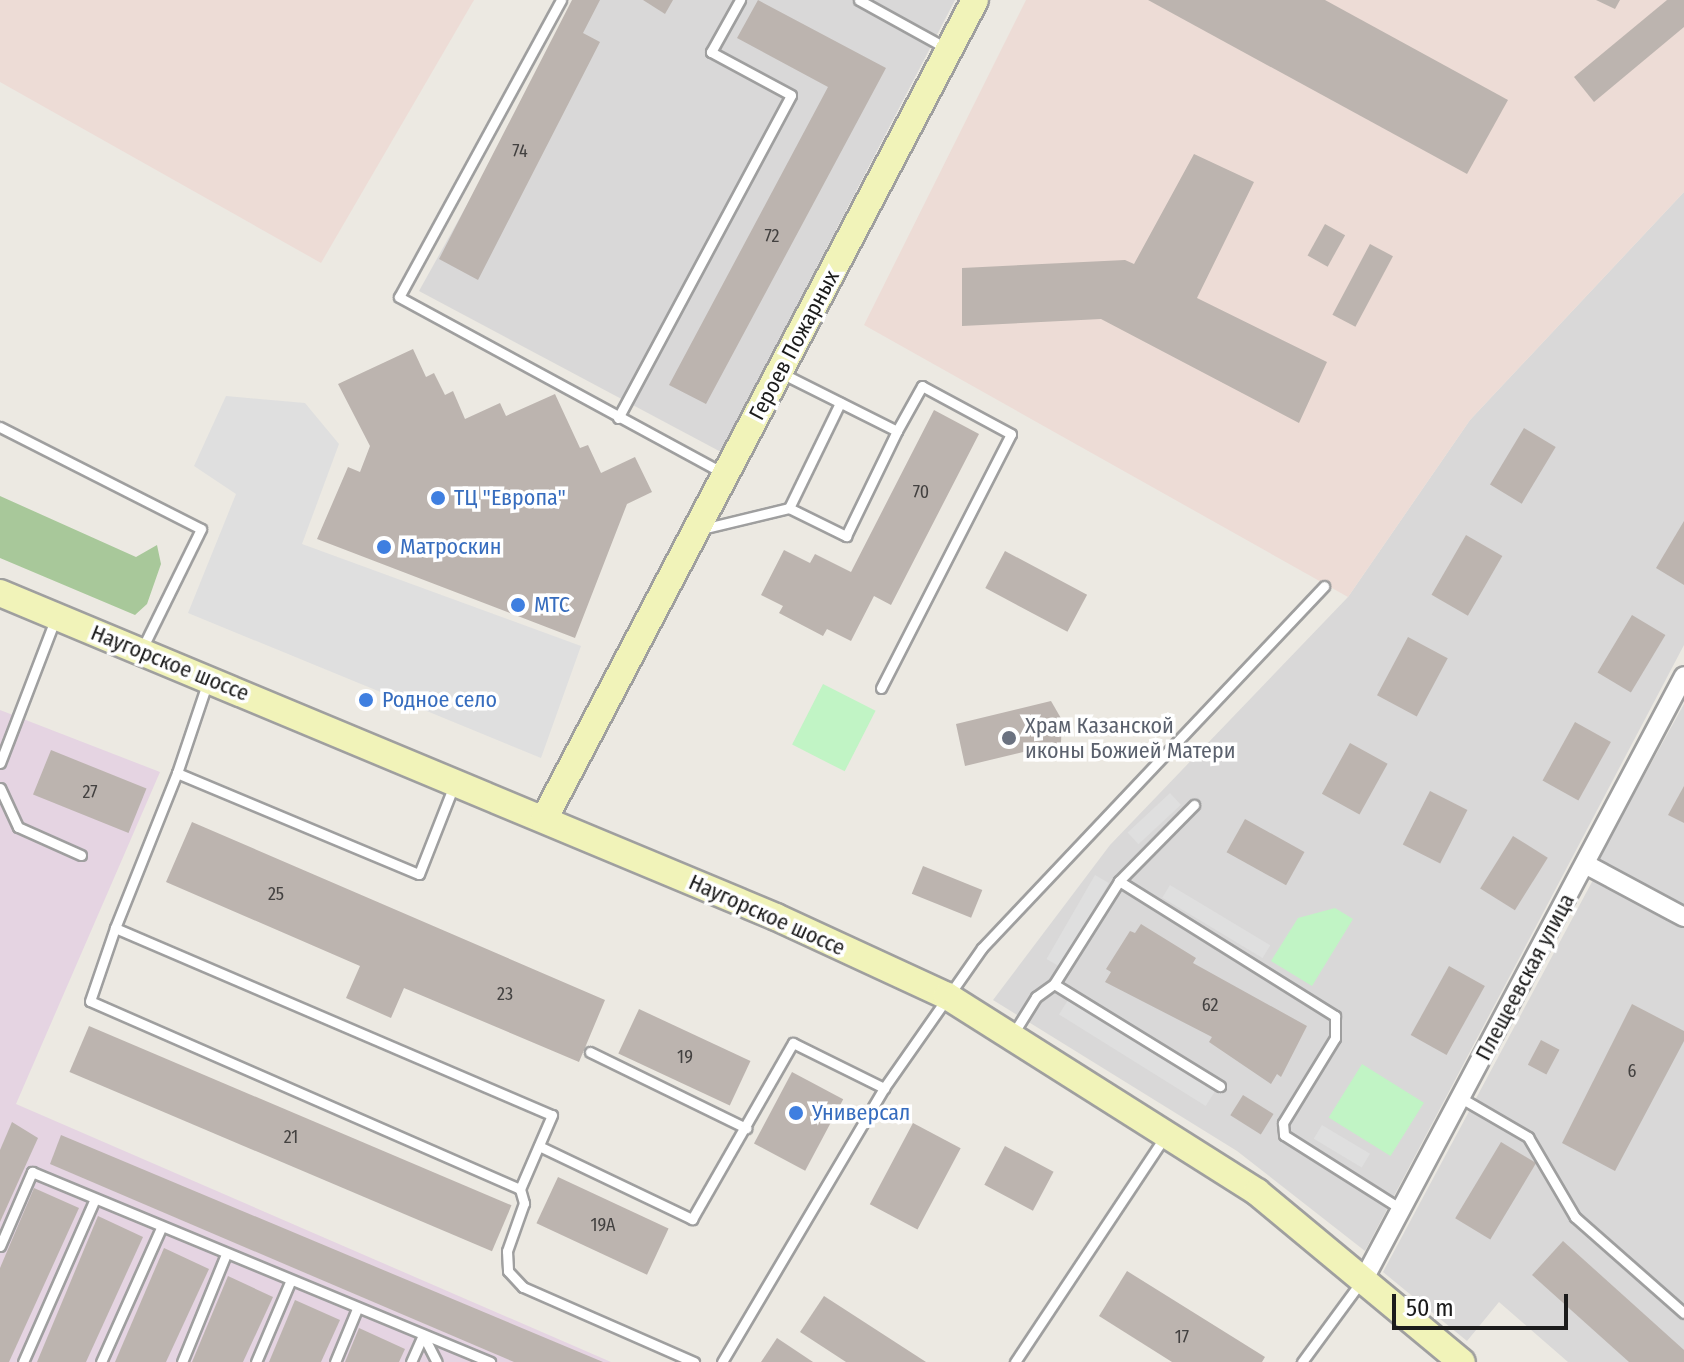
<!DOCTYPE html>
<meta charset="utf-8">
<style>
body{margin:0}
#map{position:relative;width:1684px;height:1362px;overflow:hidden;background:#ece9e2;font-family:"Fira Sans Condensed",sans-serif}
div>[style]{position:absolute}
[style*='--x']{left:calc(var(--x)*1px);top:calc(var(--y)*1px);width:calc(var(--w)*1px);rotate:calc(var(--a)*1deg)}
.residential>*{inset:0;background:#d9d8d8}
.industrial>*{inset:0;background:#e5d4e2}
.military>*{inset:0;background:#eddcd6}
.forest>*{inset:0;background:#a8c89a}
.park>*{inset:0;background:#c1f4c5;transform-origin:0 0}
.parking>*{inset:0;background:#dfdfdf;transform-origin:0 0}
.building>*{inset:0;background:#bcb4af;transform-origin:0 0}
.roads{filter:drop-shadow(2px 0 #9f9f9f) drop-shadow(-2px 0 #9f9f9f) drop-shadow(0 2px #9f9f9f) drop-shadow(0 -2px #9f9f9f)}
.lane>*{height:9px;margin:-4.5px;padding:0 4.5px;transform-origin:4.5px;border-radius:4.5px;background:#fff}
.street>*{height:18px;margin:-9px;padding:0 9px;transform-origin:9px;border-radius:9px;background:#fff}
.secondary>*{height:26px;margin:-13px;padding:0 13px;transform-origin:13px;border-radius:13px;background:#f1f3b9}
.dots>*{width:22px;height:22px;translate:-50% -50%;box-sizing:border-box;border:4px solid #fff;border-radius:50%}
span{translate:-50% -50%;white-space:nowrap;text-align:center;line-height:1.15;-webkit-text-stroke:7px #fff;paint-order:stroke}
.number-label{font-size:18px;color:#434140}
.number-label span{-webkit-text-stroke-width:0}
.street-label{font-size:22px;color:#1b1b1b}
.shop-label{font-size:22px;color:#366cbe}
.left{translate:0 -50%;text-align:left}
.worship-label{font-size:22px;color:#5b616d}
.scale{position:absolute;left:1392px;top:1294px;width:176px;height:36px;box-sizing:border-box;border:4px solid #1b1b1b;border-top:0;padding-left:10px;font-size:24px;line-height:28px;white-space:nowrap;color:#1b1b1b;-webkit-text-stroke:6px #fff;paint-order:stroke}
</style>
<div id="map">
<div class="residential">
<i style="clip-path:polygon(581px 0,955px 0,721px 452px,419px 291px)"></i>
<i style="clip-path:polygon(1684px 192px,1684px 645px,1365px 1251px,1237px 1151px,993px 1000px,1110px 845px,1348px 597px,1470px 420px)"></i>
<i style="clip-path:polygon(1684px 704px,1684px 907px,1597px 861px)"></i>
<i style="clip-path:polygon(1593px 880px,1684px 928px,1684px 1362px,1568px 1362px,1499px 1302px,1467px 1341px,1383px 1272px)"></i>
</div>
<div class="industrial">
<i style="clip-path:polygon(0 710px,160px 772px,16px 1104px,611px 1362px,0 1362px)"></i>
</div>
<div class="military">
<i style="clip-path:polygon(0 0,474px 0,321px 263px,0 82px)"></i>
<i style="clip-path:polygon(1026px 0,1684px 0,1684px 192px,1470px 420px,1348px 597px,864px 325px)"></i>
</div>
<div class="forest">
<i style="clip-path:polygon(0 496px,136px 557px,157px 545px,161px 564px,147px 604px,135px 615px,0 558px)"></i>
</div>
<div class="park">
<i style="left:823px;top:684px;width:59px;height:68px;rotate:27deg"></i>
<i style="clip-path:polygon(1335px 908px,1353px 919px,1312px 986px,1271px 961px,1298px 918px)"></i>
<i style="left:1362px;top:1064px;width:73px;height:63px;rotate:32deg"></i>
</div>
<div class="parking">
<i style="clip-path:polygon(226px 396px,305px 403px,339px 444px,302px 544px,581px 646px,541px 758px,188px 613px,236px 494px,194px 466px)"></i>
<i style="left:1170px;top:793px;width:16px;height:58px;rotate:47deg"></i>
<i style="left:1095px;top:875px;width:16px;height:97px;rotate:30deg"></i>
<i style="left:1170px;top:885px;width:117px;height:15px;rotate:31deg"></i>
<i style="left:1068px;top:1000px;width:173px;height:17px;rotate:32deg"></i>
<i style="left:1322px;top:1125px;width:56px;height:16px;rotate:31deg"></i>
</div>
<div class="building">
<i style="clip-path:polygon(572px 0,600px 0,583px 33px,600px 42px,478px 280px,439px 259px)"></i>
<i style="clip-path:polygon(643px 0,673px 0,665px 14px)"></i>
<i style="clip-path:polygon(758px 0,886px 68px,706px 404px,669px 385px,828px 87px,737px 38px)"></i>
<i style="clip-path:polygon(1148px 0,1325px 0,1508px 100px,1467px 174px)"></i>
<i style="clip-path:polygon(1596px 0,1620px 0,1615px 9px)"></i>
<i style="clip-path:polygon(1667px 0,1684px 0,1684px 27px,1594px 102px,1574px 77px)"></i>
<i style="clip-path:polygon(1194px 154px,1254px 182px,1197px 298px,1327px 362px,1299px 423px,1101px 319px,962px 326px,962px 268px,1125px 260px,1134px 264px)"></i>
<i style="left:1325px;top:224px;width:23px;height:36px;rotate:29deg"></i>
<i style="left:1370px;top:244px;width:26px;height:80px;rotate:28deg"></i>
<i style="clip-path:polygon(413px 349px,426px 377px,434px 373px,445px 395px,453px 391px,465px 419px,500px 403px,506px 416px,555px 394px,580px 448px,588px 445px,601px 473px,635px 457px,652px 492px,627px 504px,575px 638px,317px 539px,348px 467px,360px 472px,370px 446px,338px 384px)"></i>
<i style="clip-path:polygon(934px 410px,979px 434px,891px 605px,874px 596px,851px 641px,827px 629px,823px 636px,779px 613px,783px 606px,761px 595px,784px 550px,810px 563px,815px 554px,851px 572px)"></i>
<i style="left:1524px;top:428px;width:37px;height:66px;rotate:31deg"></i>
<i style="clip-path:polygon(1684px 521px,1684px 585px,1656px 568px)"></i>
<i style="left:1466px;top:535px;width:42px;height:69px;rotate:30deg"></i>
<i style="left:1005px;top:551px;width:93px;height:42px;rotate:28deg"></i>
<i style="left:1632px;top:615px;width:39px;height:67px;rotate:31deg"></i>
<i style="left:1408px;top:637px;width:45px;height:66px;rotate:28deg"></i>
<i style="clip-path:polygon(1051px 701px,1062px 720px,1061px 743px,965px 766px,956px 724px)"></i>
<i style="left:1575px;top:722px;width:41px;height:67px;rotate:29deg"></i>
<i style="left:1350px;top:743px;width:43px;height:58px;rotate:29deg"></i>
<i style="left:51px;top:750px;width:103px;height:48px;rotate:22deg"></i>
<i style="clip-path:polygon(1684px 786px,1684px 823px,1668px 815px)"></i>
<i style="left:1430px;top:791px;width:42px;height:60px;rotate:27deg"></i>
<i style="left:1245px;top:819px;width:68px;height:38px;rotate:29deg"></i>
<i style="clip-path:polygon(192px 822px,605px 1000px,579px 1062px,404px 988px,391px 1018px,346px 998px,360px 966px,166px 882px)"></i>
<i style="left:1513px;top:836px;width:41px;height:62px;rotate:32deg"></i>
<i style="left:923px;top:866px;width:64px;height:30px;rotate:22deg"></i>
<i style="clip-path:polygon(1141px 924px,1196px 958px,1193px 963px,1307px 1026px,1281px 1077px,1277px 1074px,1271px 1084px,1209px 1042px,1212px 1037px,1105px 982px,1111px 972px,1106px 969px,1130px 931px,1135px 933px)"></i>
<i style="left:1449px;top:966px;width:41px;height:79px;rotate:29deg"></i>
<i style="clip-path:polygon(1632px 1004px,1684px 1031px,1684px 1041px,1615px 1171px,1562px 1143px)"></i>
<i style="left:639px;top:1009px;width:123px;height:49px;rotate:25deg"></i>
<i style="left:89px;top:1026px;width:459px;height:50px;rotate:23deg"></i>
<i style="left:1541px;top:1040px;width:21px;height:28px;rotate:28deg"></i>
<i style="left:792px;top:1072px;width:58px;height:81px;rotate:28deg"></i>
<i style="left:1243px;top:1095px;width:36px;height:24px;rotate:32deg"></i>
<i style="clip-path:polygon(12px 1122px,38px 1138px,0 1222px,0 1150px)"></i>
<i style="left:913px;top:1123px;width:54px;height:92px;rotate:28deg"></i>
<i style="clip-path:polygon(61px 1135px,603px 1362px,514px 1362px,50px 1164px)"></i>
<i style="left:1501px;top:1142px;width:41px;height:89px;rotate:31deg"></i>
<i style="left:1005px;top:1146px;width:55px;height:44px;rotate:28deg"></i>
<i style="left:558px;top:1177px;width:122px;height:51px;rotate:25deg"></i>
<i style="clip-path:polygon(34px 1188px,79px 1208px,9px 1362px,0 1362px,0 1268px)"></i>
<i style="clip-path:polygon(98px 1216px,143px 1237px,86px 1362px,37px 1362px)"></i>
<i style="clip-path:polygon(1563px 1241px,1684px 1350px,1684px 1362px,1629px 1362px,1532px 1275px)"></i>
<i style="clip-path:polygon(164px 1248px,209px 1269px,166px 1362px,115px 1362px)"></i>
<i style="clip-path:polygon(1127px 1271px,1265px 1357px,1262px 1362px,1172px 1362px,1099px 1316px)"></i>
<i style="clip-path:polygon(228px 1276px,273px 1297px,243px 1362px,192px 1362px)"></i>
<i style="clip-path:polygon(824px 1296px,926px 1362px,846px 1362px,800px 1332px)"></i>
<i style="clip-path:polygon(295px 1300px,340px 1320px,321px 1362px,269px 1362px)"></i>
<i style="clip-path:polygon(359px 1328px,405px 1349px,399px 1362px,345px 1362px)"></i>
<i style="clip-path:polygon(777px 1338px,813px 1362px,761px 1362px)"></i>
</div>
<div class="roads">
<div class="lane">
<i style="--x:561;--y:0;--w:338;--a:118.6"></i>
<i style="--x:399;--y:297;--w:369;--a:28.5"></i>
<i style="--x:859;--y:0;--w:99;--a:28.9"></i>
<i style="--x:618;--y:418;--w:366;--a:-61.8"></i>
<i style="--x:791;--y:95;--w:91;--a:-151.7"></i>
<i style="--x:711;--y:52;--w:60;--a:-60.9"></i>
<i style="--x:0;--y:427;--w:225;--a:26.9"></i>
<i style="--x:201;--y:529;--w:136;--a:116.2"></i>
<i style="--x:789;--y:508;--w:117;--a:-64.1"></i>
<i style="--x:702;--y:529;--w:89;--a:-13.6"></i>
<i style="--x:789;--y:508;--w:64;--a:26.2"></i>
<i style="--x:846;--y:536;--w:117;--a:-64.1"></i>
<i style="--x:897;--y:431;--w:127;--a:-153.4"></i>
<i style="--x:881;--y:688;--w:285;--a:-62.9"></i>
<i style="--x:1011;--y:434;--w:101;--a:-151.7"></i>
<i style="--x:922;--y:386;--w:51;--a:119.1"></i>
<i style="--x:0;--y:763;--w:153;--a:-69"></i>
<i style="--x:177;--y:773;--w:262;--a:22.7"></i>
<i style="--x:419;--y:874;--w:96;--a:-68.5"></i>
<i style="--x:0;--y:788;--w:43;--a:65.2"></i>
<i style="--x:18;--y:827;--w:69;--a:24"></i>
<i style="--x:1119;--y:881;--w:107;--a:-45.4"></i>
<i style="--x:115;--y:928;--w:475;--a:23.2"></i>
<i style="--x:552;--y:1115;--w:81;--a:113.4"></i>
<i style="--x:520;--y:1189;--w:469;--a:-156.4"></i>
<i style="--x:90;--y:1001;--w:77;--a:-71.1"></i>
<i style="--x:115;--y:928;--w:167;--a:-68.2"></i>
<i style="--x:177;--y:773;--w:94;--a:-71.4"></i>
<i style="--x:1054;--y:984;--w:195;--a:31.6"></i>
<i style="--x:1013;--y:1034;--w:44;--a:-58.1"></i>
<i style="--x:1036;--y:997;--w:22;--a:-36"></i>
<i style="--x:1054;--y:984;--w:122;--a:-57.7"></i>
<i style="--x:1119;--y:881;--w:255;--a:32"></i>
<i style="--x:1335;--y:1016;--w:22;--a:90"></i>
<i style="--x:1335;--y:1038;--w:100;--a:121.5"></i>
<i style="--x:1283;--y:1123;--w:12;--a:85"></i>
<i style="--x:1284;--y:1135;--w:138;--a:32.3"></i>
<i style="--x:590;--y:1052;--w:174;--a:26"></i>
<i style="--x:1461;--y:1098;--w:78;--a:30.2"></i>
<i style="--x:1528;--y:1137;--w:93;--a:59.6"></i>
<i style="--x:1575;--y:1217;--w:145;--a:41.4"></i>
<i style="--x:539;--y:1146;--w:170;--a:25.5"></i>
<i style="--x:692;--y:1219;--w:203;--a:-60.2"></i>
<i style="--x:793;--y:1043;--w:102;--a:26.3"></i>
<i style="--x:520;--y:1189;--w:15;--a:74"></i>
<i style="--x:524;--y:1203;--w:51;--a:109.5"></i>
<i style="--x:507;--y:1251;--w:20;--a:87"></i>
<i style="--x:508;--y:1271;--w:22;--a:47"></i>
<i style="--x:523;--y:1287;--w:187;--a:23.7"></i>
<i style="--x:0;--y:1246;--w:81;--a:-66.6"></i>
<i style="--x:32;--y:1172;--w:496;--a:22.5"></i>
<i style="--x:23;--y:1362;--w:178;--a:-66.2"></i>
<i style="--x:101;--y:1362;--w:147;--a:-65.9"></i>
<i style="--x:182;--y:1362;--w:117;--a:-67.8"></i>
<i style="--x:256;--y:1362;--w:87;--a:-67"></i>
<i style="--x:335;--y:1362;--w:57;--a:-67.5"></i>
<i style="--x:411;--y:1362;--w:30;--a:-66"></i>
<i style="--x:423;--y:1335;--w:30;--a:63"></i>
<i style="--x:722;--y:1362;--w:318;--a:-59.4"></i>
<i style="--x:884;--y:1088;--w:171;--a:-55"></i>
<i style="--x:982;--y:948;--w:498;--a:-46.6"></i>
<i style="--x:1015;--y:1362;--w:269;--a:-56.4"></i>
<i style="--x:1302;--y:1362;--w:98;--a:-53.7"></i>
</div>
<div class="street">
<i style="--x:1585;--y:864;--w:112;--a:28.2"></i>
<i style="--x:1365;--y:1277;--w:680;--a:-62.04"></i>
</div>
<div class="secondary">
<i style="--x:0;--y:593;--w:841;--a:22.66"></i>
<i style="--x:776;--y:917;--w:188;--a:24.8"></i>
<i style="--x:947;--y:996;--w:367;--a:32.3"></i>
<i style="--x:1257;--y:1192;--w:266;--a:39.7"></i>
<i style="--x:544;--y:819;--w:925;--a:-62.24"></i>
</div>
</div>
<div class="dots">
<i style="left:438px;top:498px;background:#3f7fe0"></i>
<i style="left:384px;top:547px;background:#3f7fe0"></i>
<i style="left:518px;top:605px;background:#3f7fe0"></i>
<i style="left:366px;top:700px;background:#3f7fe0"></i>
<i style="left:1009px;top:738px;background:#6b7280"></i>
<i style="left:796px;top:1113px;background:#3f7fe0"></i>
</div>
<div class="number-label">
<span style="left:520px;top:151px">74</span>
<span style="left:772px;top:236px">72</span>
<span style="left:921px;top:492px">70</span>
<span style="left:90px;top:792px">27</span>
<span style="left:276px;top:894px">25</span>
<span style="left:505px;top:994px">23</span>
<span style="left:1210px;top:1005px">62</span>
<span style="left:685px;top:1057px">19</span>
<span style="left:1632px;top:1071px">6</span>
<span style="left:291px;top:1137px">21</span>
<span style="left:603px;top:1225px">19А</span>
<span style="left:1182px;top:1337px">17</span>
</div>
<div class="street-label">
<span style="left:794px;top:345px;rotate:-62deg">Героев Пожарных</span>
<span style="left:170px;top:663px;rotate:22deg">Наугорское шоссе</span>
<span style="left:767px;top:915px;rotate:24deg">Наугорское шоссе</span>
<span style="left:1525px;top:977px;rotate:-62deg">Плещеевская улица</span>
</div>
<div class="shop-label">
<span class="left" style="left:454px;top:498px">ТЦ "Европа"</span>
<span class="left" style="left:400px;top:547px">Матроскин</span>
<span class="left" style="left:534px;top:605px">МТС</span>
<span class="left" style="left:382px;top:700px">Родное село</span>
<span class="left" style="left:812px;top:1113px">Универсал</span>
</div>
<div class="worship-label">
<span class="left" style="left:1025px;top:738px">Храм Казанской<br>иконы Божией Матери</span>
</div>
<div class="scale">50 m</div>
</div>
